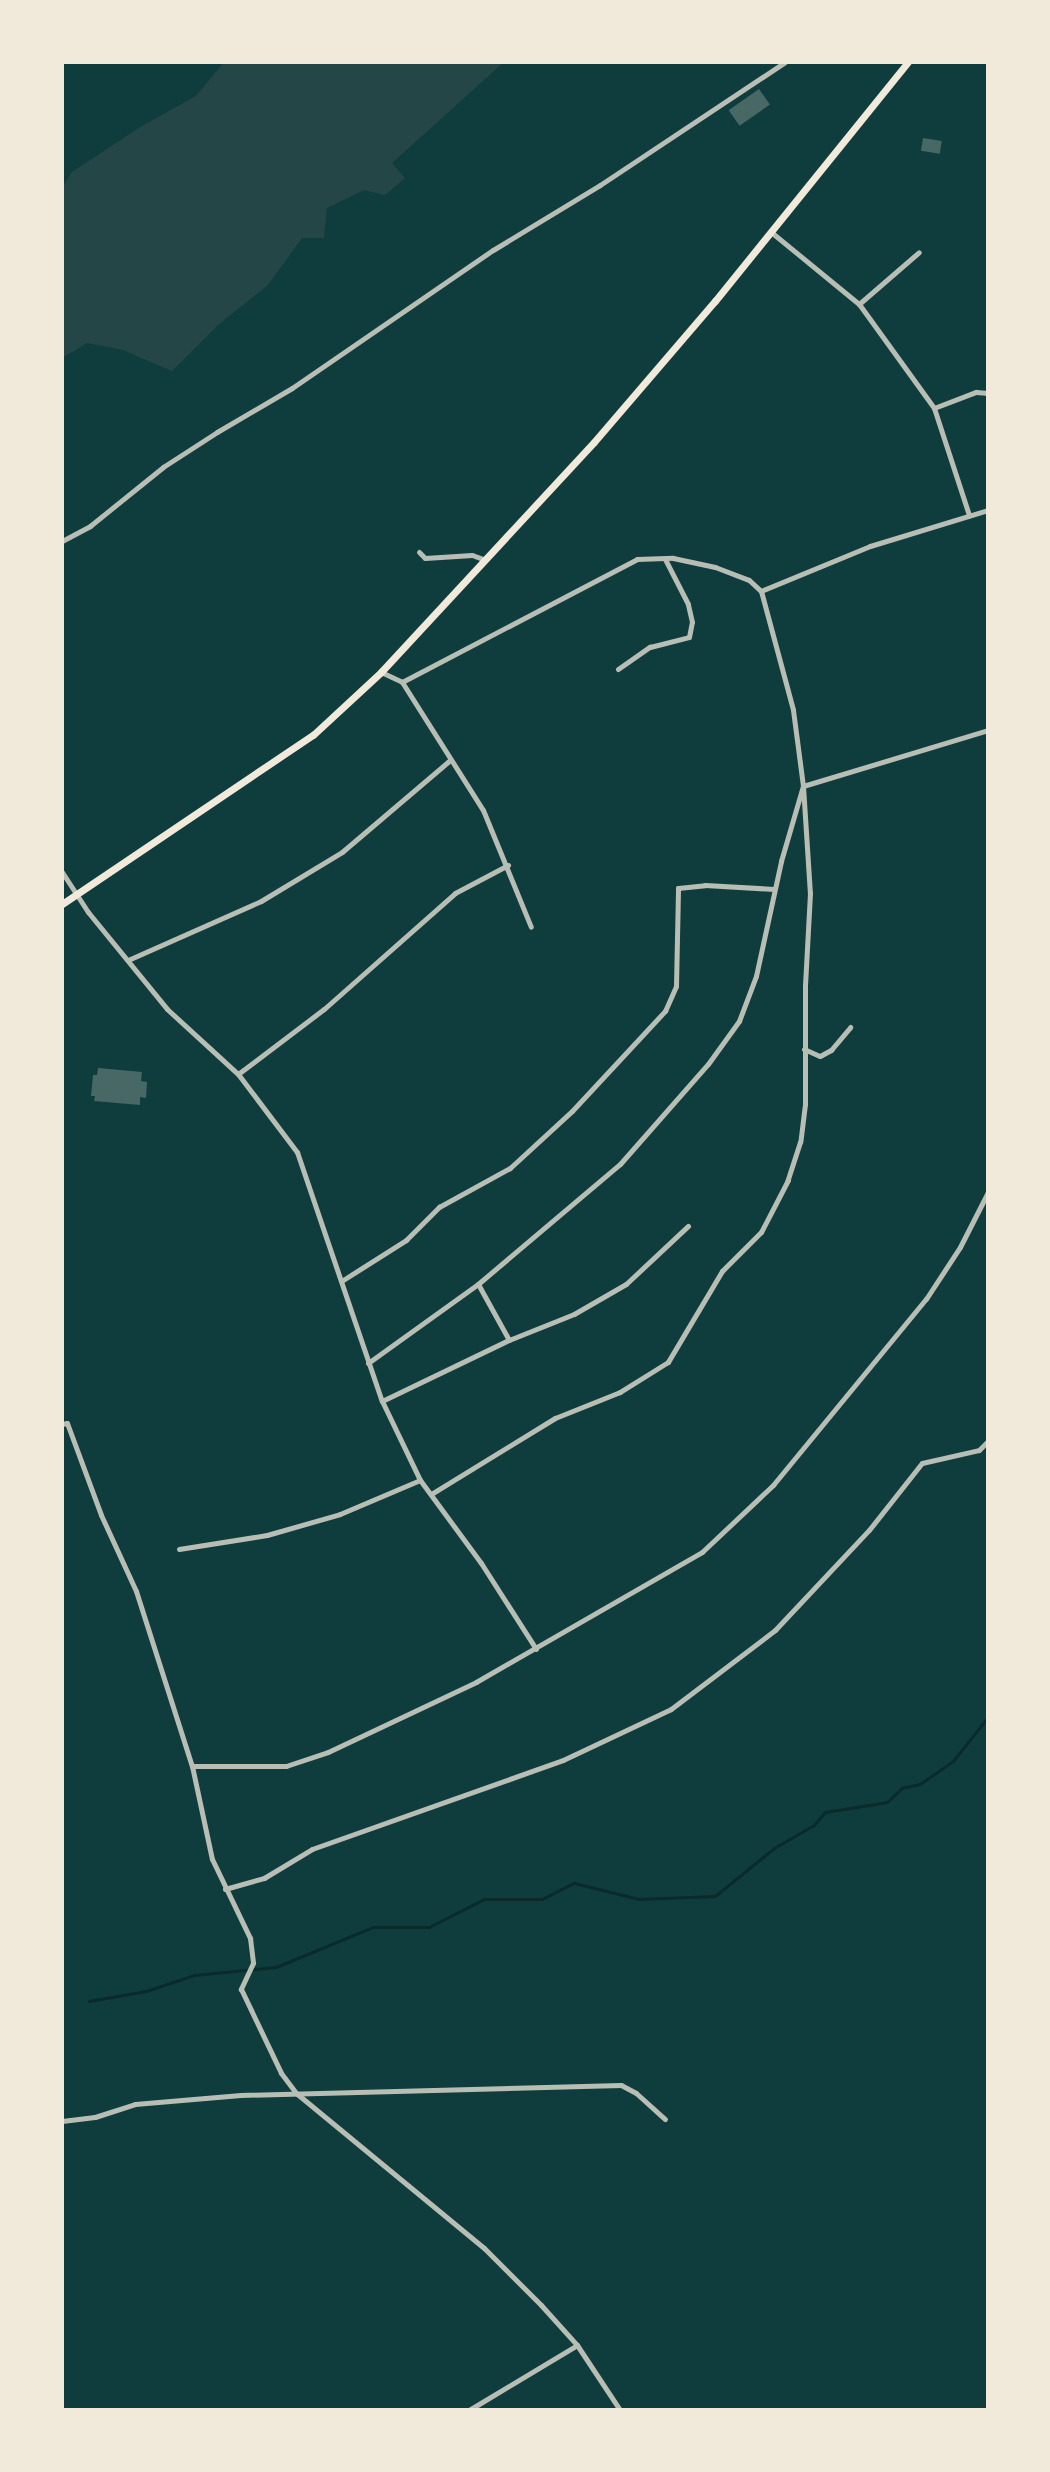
<!DOCTYPE html>
<style>
body{margin:0}
#map{position:relative;width:1050px;height:2472px;overflow:hidden;background:#0f3d3e;font-family:"PT Sans Narrow",sans-serif}
div>[style]{position:absolute}
[style*='--x']{left:calc(var(--x)*1px);top:calc(var(--y)*1px);width:calc(var(--w)*1px);rotate:calc(var(--a)*1deg)}
.green>*{inset:0;background:#244646}
.stream>*{height:3px;margin:-1.5px;padding:0 1.5px;transform-origin:1.5px;border-radius:1.5px;background:#0a2a2b}
.building>*{inset:0;background:#486865;transform-origin:0 0}
.minor>*{height:5px;margin:-2.5px;padding:0 2.5px;transform-origin:2.5px;border-radius:2.5px;background:#b8beb3}
.secondary>*{height:7px;margin:-3.5px;padding:0 3.5px;transform-origin:3.5px;border-radius:3.5px;background:#f1e9da}
span{translate:-50% -50%;white-space:nowrap;text-align:center;line-height:1.15;-webkit-text-stroke:6px #f1e9da;paint-order:stroke}
.frame{position:absolute;inset:0;border:64px solid #f1e9da;pointer-events:none}
</style>
<div id="map">
<div class="green">
<i style="clip-path:polygon(224px 62px,504px 62px,392px 163px,405px 178px,385px 195px,364px 190px,327px 208px,324px 238px,302px 238px,268px 285px,218px 325px,172px 371px,123px 350px,87px 343px,62px 358px,62px 188px,72px 172px,142px 126px,196px 96px)"></i>
</div>
<div class="stream">
<i style="--x:89;--y:2001;--w:58;--a:-10"></i>
<i style="--x:146;--y:1991;--w:51;--a:-18.4"></i>
<i style="--x:194;--y:1975;--w:82;--a:-5.6"></i>
<i style="--x:276;--y:1967;--w:105;--a:-22.4"></i>
<i style="--x:373;--y:1927;--w:56;--a:0"></i>
<i style="--x:429;--y:1927;--w:62;--a:-27"></i>
<i style="--x:484;--y:1899;--w:58;--a:0"></i>
<i style="--x:542;--y:1899;--w:36;--a:-27"></i>
<i style="--x:574;--y:1883;--w:67;--a:13.8"></i>
<i style="--x:639;--y:1899;--w:76;--a:-2.3"></i>
<i style="--x:715;--y:1896;--w:76;--a:-39.1"></i>
<i style="--x:774;--y:1848;--w:46;--a:-29.9"></i>
<i style="--x:814;--y:1825;--w:17;--a:-50"></i>
<i style="--x:825;--y:1812;--w:63;--a:-9.2"></i>
<i style="--x:887;--y:1802;--w:21;--a:-43"></i>
<i style="--x:902;--y:1788;--w:18;--a:-13"></i>
<i style="--x:920;--y:1784;--w:40;--a:-34.9"></i>
<i style="--x:953;--y:1761;--w:56;--a:-51.5"></i>
</div>
<div class="building">
<i style="left:759px;top:89px;width:19px;height:37px;rotate:55deg"></i>
<i style="left:923px;top:138px;width:19px;height:13px;rotate:9deg"></i>
<i style="clip-path:polygon(98px 1068px,142px 1072px,141px 1081px,147px 1082px,146px 1098px,140px 1097px,140px 1105px,94px 1101px,95px 1096px,91px 1096px,93px 1075px,97px 1075px)"></i>
</div>
<div class="minor">
<i style="--x:771;--y:232;--w:114;--a:39.3"></i>
<i style="--x:859;--y:304;--w:128;--a:54.2"></i>
<i style="--x:934;--y:408;--w:113;--a:71.9"></i>
<i style="--x:859;--y:304;--w:79;--a:-40.9"></i>
<i style="--x:934;--y:408;--w:45;--a:-20.9"></i>
<i style="--x:976;--y:392;--w:12;--a:5"></i>
<i style="--x:62;--y:541;--w:32;--a:-28"></i>
<i style="--x:90;--y:526;--w:94;--a:-38.9"></i>
<i style="--x:163;--y:467;--w:64;--a:-32.9"></i>
<i style="--x:217;--y:432;--w:87;--a:-30.4"></i>
<i style="--x:292;--y:388;--w:244;--a:-34.5"></i>
<i style="--x:493;--y:250;--w:125;--a:-31.3"></i>
<i style="--x:600;--y:185;--w:222;--a:-33.6"></i>
<i style="--x:419;--y:552;--w:8;--a:45"></i>
<i style="--x:425;--y:558;--w:47;--a:-3.7"></i>
<i style="--x:472;--y:555;--w:12;--a:20"></i>
<i style="--x:761;--y:591;--w:118;--a:-22.4"></i>
<i style="--x:870;--y:546;--w:123;--a:-17"></i>
<i style="--x:618;--y:669;--w:39;--a:-35"></i>
<i style="--x:650;--y:647;--w:40;--a:-14.4"></i>
<i style="--x:689;--y:637;--w:15;--a:-79"></i>
<i style="--x:692;--y:622;--w:18;--a:-103"></i>
<i style="--x:688;--y:604;--w:51;--a:-117.1"></i>
<i style="--x:381;--y:672;--w:23;--a:25"></i>
<i style="--x:402;--y:682;--w:151;--a:57.7"></i>
<i style="--x:483;--y:810;--w:126;--a:67.7"></i>
<i style="--x:402;--y:682;--w:265;--a:-27.6"></i>
<i style="--x:637;--y:559;--w:36;--a:-2"></i>
<i style="--x:673;--y:558;--w:43;--a:12.1"></i>
<i style="--x:715;--y:567;--w:36;--a:21"></i>
<i style="--x:749;--y:580;--w:16;--a:43"></i>
<i style="--x:761;--y:591;--w:123;--a:74.9"></i>
<i style="--x:793;--y:710;--w:77;--a:82.5"></i>
<i style="--x:803;--y:786;--w:107;--a:86.3"></i>
<i style="--x:810;--y:893;--w:93;--a:93.1"></i>
<i style="--x:805;--y:986;--w:118;--a:90"></i>
<i style="--x:805;--y:1104;--w:38;--a:97"></i>
<i style="--x:800;--y:1142;--w:40;--a:108"></i>
<i style="--x:788;--y:1180;--w:59;--a:117.4"></i>
<i style="--x:761;--y:1232;--w:55;--a:135"></i>
<i style="--x:722;--y:1271;--w:106;--a:120.7"></i>
<i style="--x:668;--y:1362;--w:57;--a:148"></i>
<i style="--x:620;--y:1392;--w:70;--a:158.2"></i>
<i style="--x:555;--y:1418;--w:145;--a:148.5"></i>
<i style="--x:62;--y:872;--w:48;--a:57"></i>
<i style="--x:88;--y:912;--w:125;--a:50.8"></i>
<i style="--x:167;--y:1009;--w:96;--a:42.5"></i>
<i style="--x:238;--y:1074;--w:98;--a:52.9"></i>
<i style="--x:297;--y:1152;--w:263;--a:71.2"></i>
<i style="--x:382;--y:1401;--w:88;--a:64.3"></i>
<i style="--x:420;--y:1480;--w:103;--a:53.7"></i>
<i style="--x:481;--y:1563;--w:102;--a:57.4"></i>
<i style="--x:128;--y:960;--w:145;--a:-23.9"></i>
<i style="--x:261;--y:901;--w:95;--a:-31.2"></i>
<i style="--x:342;--y:852;--w:140;--a:-40.4"></i>
<i style="--x:804;--y:1049;--w:17;--a:24"></i>
<i style="--x:820;--y:1056;--w:13;--a:-29"></i>
<i style="--x:831;--y:1050;--w:30;--a:-50"></i>
<i style="--x:238;--y:1074;--w:108;--a:-37.1"></i>
<i style="--x:324;--y:1009;--w:175;--a:-41.5"></i>
<i style="--x:455;--y:893;--w:60;--a:-27.8"></i>
<i style="--x:343;--y:1280;--w:75;--a:-32.4"></i>
<i style="--x:406;--y:1240;--w:47;--a:-45"></i>
<i style="--x:439;--y:1207;--w:81;--a:-28.8"></i>
<i style="--x:510;--y:1168;--w:84;--a:-42.6"></i>
<i style="--x:572;--y:1111;--w:137;--a:-47.1"></i>
<i style="--x:665;--y:1011;--w:27;--a:-66"></i>
<i style="--x:676;--y:986;--w:98;--a:-88.8"></i>
<i style="--x:678;--y:888;--w:27;--a:-6"></i>
<i style="--x:705;--y:885;--w:69;--a:3.3"></i>
<i style="--x:478;--y:1284;--w:64;--a:61"></i>
<i style="--x:509;--y:1340;--w:70;--a:-21.8"></i>
<i style="--x:574;--y:1314;--w:60;--a:-30"></i>
<i style="--x:626;--y:1284;--w:85;--a:-43.1"></i>
<i style="--x:368;--y:1363;--w:135;--a:-35.7"></i>
<i style="--x:478;--y:1284;--w:186;--a:-40.2"></i>
<i style="--x:620;--y:1164;--w:133;--a:-48.7"></i>
<i style="--x:708;--y:1064;--w:53;--a:-54.2"></i>
<i style="--x:739;--y:1021;--w:48;--a:-69.3"></i>
<i style="--x:756;--y:976;--w:118;--a:-77.7"></i>
<i style="--x:781;--y:861;--w:78;--a:-73.7"></i>
<i style="--x:803;--y:786;--w:193;--a:-16.8"></i>
<i style="--x:382;--y:1401;--w:141;--a:-25.7"></i>
<i style="--x:62;--y:1424;--w:5;--a:-11"></i>
<i style="--x:67;--y:1423;--w:98;--a:69.7"></i>
<i style="--x:101;--y:1515;--w:84;--a:65.3"></i>
<i style="--x:136;--y:1591;--w:184;--a:72.3"></i>
<i style="--x:192;--y:1766;--w:94;--a:0"></i>
<i style="--x:286;--y:1766;--w:44;--a:-18.4"></i>
<i style="--x:328;--y:1752;--w:164;--a:-25.3"></i>
<i style="--x:476;--y:1682;--w:261;--a:-29.9"></i>
<i style="--x:702;--y:1552;--w:98;--a:-43.3"></i>
<i style="--x:773;--y:1485;--w:241;--a:-50.6"></i>
<i style="--x:926;--y:1299;--w:62;--a:-56.8"></i>
<i style="--x:960;--y:1247;--w:62;--a:-63"></i>
<i style="--x:179;--y:1549;--w:89;--a:-9"></i>
<i style="--x:267;--y:1535;--w:76;--a:-16"></i>
<i style="--x:340;--y:1514;--w:87;--a:-23"></i>
<i style="--x:192;--y:1766;--w:95;--a:77.9"></i>
<i style="--x:212;--y:1859;--w:88;--a:64.3"></i>
<i style="--x:250;--y:1938;--w:25;--a:83"></i>
<i style="--x:253;--y:1963;--w:29;--a:115"></i>
<i style="--x:241;--y:1989;--w:93;--a:64.5"></i>
<i style="--x:281;--y:2073;--w:25;--a:53"></i>
<i style="--x:296;--y:2093;--w:244;--a:39.5"></i>
<i style="--x:484;--y:2248;--w:81;--a:45"></i>
<i style="--x:541;--y:2305;--w:54;--a:48"></i>
<i style="--x:577;--y:2345;--w:78;--a:56.5"></i>
<i style="--x:225;--y:1889;--w:41;--a:-15.8"></i>
<i style="--x:264;--y:1878;--w:56;--a:-31.1"></i>
<i style="--x:312;--y:1849;--w:266;--a:-19.5"></i>
<i style="--x:563;--y:1760;--w:119;--a:-25.3"></i>
<i style="--x:671;--y:1709;--w:131;--a:-37.2"></i>
<i style="--x:775;--y:1630;--w:137;--a:-46.8"></i>
<i style="--x:869;--y:1530;--w:85;--a:-51.7"></i>
<i style="--x:922;--y:1463;--w:58;--a:-12.8"></i>
<i style="--x:979;--y:1450;--w:13;--a:-45"></i>
<i style="--x:62;--y:2121;--w:33;--a:-7"></i>
<i style="--x:95;--y:2117;--w:42;--a:-18"></i>
<i style="--x:135;--y:2104;--w:106;--a:-4.9"></i>
<i style="--x:241;--y:2095;--w:380;--a:-1.5"></i>
<i style="--x:621;--y:2085;--w:17;--a:28"></i>
<i style="--x:636;--y:2093;--w:39;--a:42"></i>
<i style="--x:469;--y:2410;--w:126;--a:-31"></i>
</div>
<div class="secondary">
<i style="--x:62;--y:904;--w:303;--a:-34"></i>
<i style="--x:313;--y:735;--w:93;--a:-42.8"></i>
<i style="--x:381;--y:672;--w:313;--a:-47.2"></i>
<i style="--x:594;--y:442;--w:186;--a:-49.4"></i>
<i style="--x:715;--y:301;--w:307;--a:-51.1"></i>
</div>
<div class="frame"></div>
</div>
